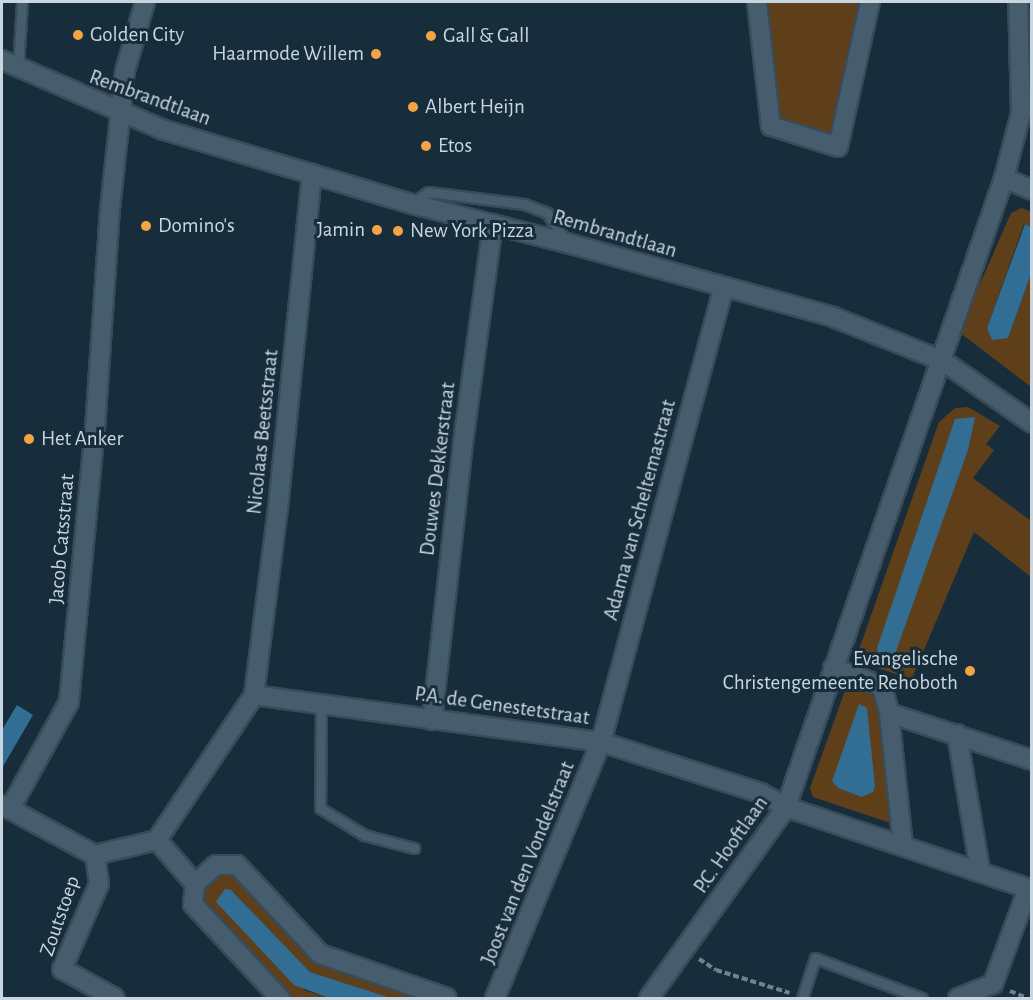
<!DOCTYPE html>
<style>
body{margin:0}
#map{position:relative;width:1033px;height:1000px;overflow:hidden;background:#172d3b;font-family:"Alegreya Sans",sans-serif}
div>[style]{position:absolute}
[style*='--x']{left:calc(var(--x)*1px);top:calc(var(--y)*1px);width:calc(var(--w)*1px);rotate:calc(var(--a)*1deg)}
.green>*{inset:0;background:#5f3f1a}
.water>*{inset:0;background:#326d93}
.path>*{height:4px;margin-top:-2px;transform-origin:0;background:repeating-linear-gradient(90deg,#70828d 0 6px,transparent 0 9px)}
.roads{filter:drop-shadow(2px 0 #394b57) drop-shadow(-2px 0 #394b57) drop-shadow(0 2px #394b57) drop-shadow(0 -2px #394b57)}
.lane>*{height:9px;margin:-4.5px;padding:0 4.5px;transform-origin:4.5px;border-radius:4.5px;background:#465d6e}
.street>*{height:18px;margin:-9px;padding:0 9px;transform-origin:9px;border-radius:9px;background:#465d6e}
.secondary>*{height:18px;margin:-9px;padding:0 9px;transform-origin:9px;border-radius:9px;background:#465d6e}
.dots>*{width:16px;height:16px;translate:-50% -50%;box-sizing:border-box;border:3px solid #172d3b;border-radius:50%}
span{translate:-50% -50%;white-space:nowrap;text-align:center;line-height:1.15;-webkit-text-stroke:6px #172d3b;paint-order:stroke}
.poi-label{font-size:21px;color:#c9d6df}
.left{translate:0 -50%;text-align:left}
.right{translate:-100% -50%;text-align:right}
.street-label{font-size:21px;color:#c9d6df}
.frame{position:absolute;inset:0;border:3px solid #c9d6df;pointer-events:none}
</style>
<div id="map">
<div class="green">
<i style="clip-path:polygon(758px 2px,861px 2px,836px 137px,765px 123px)"></i>
<i style="clip-path:polygon(1022px 208px,1031px 212px,1031px 227px,1024px 224px,987px 328px,1008px 338px,1031px 274px,1031px 387px,959px 332px,1011px 213px)"></i>
<i style="clip-path:polygon(968px 407px,1000px 426px,986px 444px,994px 450px,973px 478px,1031px 521px,1031px 577px,974px 532px,912px 678px,905px 677px,855px 661px,939px 422px,955px 408px)"></i>
<i style="clip-path:polygon(847px 685px,879px 696px,894px 824px,813px 797px,810px 788px)"></i>
<i style="clip-path:polygon(222px 875px,232px 876px,310px 958px,424px 998px,391px 998px,310px 972px,231px 890px,304px 990px,329px 998px,292px 998px,201px 905px,207px 884px)"></i>
</div>
<div class="water">
<i style="clip-path:polygon(1025px 224px,1031px 227px,1031px 274px,1008px 338px,992px 340px,987px 328px)"></i>
<i style="clip-path:polygon(975px 417px,968px 450px,895px 654px,888px 658px,878px 655px,877px 648px,955px 419px)"></i>
<i style="clip-path:polygon(859px 704px,867px 708px,875px 786px,873px 792px,862px 797px,838px 788px,832px 781px)"></i>
<i style="clip-path:polygon(17px 705px,33px 715px,2px 768px,2px 730px)"></i>
<i style="clip-path:polygon(225px 889px,231px 890px,310px 972px,391px 998px,329px 998px,294px 985px,216px 902px)"></i>
</div>
<div class="path">
<i style="--x:699;--y:959;--w:20;--a:33"></i>
<i style="--x:716;--y:970;--w:77;--a:17.3"></i>
<i style="--x:1010;--y:991;--w:18;--a:22"></i>
</div>
<div class="roads">
<div class="lane">
<i style="--x:18;--y:67;--w:65;--a:-86.5"></i>
<i style="--x:412;--y:204;--w:20;--a:-37"></i>
<i style="--x:428;--y:192;--w:97;--a:7.1"></i>
<i style="--x:524;--y:204;--w:25;--a:21"></i>
<i style="--x:547;--y:213;--w:32;--a:56"></i>
<i style="--x:321;--y:703;--w:105;--a:90.5"></i>
<i style="--x:320;--y:808;--w:52;--a:31.5"></i>
<i style="--x:364;--y:835;--w:52;--a:14.6"></i>
<i style="--x:802;--y:998;--w:42;--a:-72"></i>
<i style="--x:815;--y:958;--w:114;--a:20.5"></i>
</div>
<div class="street">
<i style="--x:757;--y:2;--w:125;--a:83.6"></i>
<i style="--x:771;--y:126;--w:70;--a:17.4"></i>
<i style="--x:838;--y:147;--w:148;--a:-77.6"></i>
<i style="--x:1004;--y:178;--w:30;--a:23"></i>
<i style="--x:833;--y:668;--w:52;--a:20.2"></i>
<i style="--x:882;--y:686;--w:28;--a:75"></i>
<i style="--x:889;--y:713;--w:151;--a:18.2"></i>
<i style="--x:254;--y:695;--w:189;--a:-82.7"></i>
<i style="--x:278;--y:508;--w:336;--a:-84.2"></i>
<i style="--x:889;--y:713;--w:134;--a:84"></i>
<i style="--x:432;--y:720;--w:294;--a:-83.6"></i>
<i style="--x:465;--y:428;--w:206;--a:-82.2"></i>
<i style="--x:957;--y:734;--w:138;--a:80.4"></i>
<i style="--x:2;--y:805;--w:106;--a:28.3"></i>
<i style="--x:95;--y:855;--w:64;--a:-13.6"></i>
<i style="--x:10;--y:809;--w:122;--a:-61.1"></i>
<i style="--x:69;--y:702;--w:274;--a:-84.6"></i>
<i style="--x:95;--y:429;--w:221;--a:-86.1"></i>
<i style="--x:110;--y:209;--w:139;--a:-83.8"></i>
<i style="--x:125;--y:71;--w:72;--a:-73.8"></i>
<i style="--x:157;--y:840;--w:174;--a:-56.2"></i>
<i style="--x:254;--y:695;--w:350;--a:7.7"></i>
<i style="--x:601;--y:742;--w:168;--a:17.7"></i>
<i style="--x:761;--y:793;--w:29;--a:29"></i>
<i style="--x:786;--y:807;--w:260;--a:18.6"></i>
<i style="--x:157;--y:840;--w:58;--a:49.2"></i>
<i style="--x:95;--y:855;--w:29;--a:82"></i>
<i style="--x:99;--y:884;--w:93;--a:113.5"></i>
<i style="--x:62;--y:969;--w:60;--a:28.7"></i>
<i style="--x:280;--y:998;--w:128;--a:-132.8"></i>
<i style="--x:193;--y:904;--w:20;--a:-84"></i>
<i style="--x:195;--y:884;--w:28;--a:-42"></i>
<i style="--x:216;--y:865;--w:21;--a:0"></i>
<i style="--x:237;--y:865;--w:122;--a:47"></i>
<i style="--x:320;--y:954;--w:134;--a:19.1"></i>
<i style="--x:495;--y:998;--w:277;--a:-67.5"></i>
<i style="--x:601;--y:742;--w:469;--a:-74.9"></i>
<i style="--x:649;--y:998;--w:235;--a:-54.3"></i>
<i style="--x:786;--y:807;--w:666;--a:-70.88"></i>
<i style="--x:1004;--y:178;--w:67;--a:-75.3"></i>
<i style="--x:1021;--y:113;--w:111;--a:-91.5"></i>
<i style="--x:958;--y:998;--w:38;--a:-22"></i>
<i style="--x:993;--y:984;--w:101;--a:-69.8"></i>
</div>
<div class="secondary">
<i style="--x:2;--y:60;--w:176;--a:23.4"></i>
<i style="--x:164;--y:130;--w:259;--a:16.6"></i>
<i style="--x:412;--y:204;--w:160;--a:14.1"></i>
<i style="--x:567;--y:243;--w:276;--a:15.5"></i>
<i style="--x:833;--y:317;--w:118;--a:21.8"></i>
<i style="--x:943;--y:361;--w:108;--a:34.9"></i>
</div>
</div>
<div class="dots">
<i style="left:78px;top:35px;background:#f4a444"></i>
<i style="left:431px;top:36px;background:#f4a444"></i>
<i style="left:376px;top:54px;background:#f4a444"></i>
<i style="left:413px;top:107px;background:#f4a444"></i>
<i style="left:426px;top:146px;background:#f4a444"></i>
<i style="left:146px;top:226px;background:#f4a444"></i>
<i style="left:377px;top:230px;background:#f4a444"></i>
<i style="left:398px;top:231px;background:#f4a444"></i>
<i style="left:29px;top:439px;background:#f4a444"></i>
<i style="left:970px;top:671px;background:#f4a444"></i>
</div>
<div class="poi-label">
<span class="left" style="left:90px;top:35px">Golden City</span>
<span class="left" style="left:443px;top:36px">Gall &amp; Gall</span>
<span class="right" style="left:364px;top:54px">Haarmode Willem</span>
<span class="left" style="left:425px;top:107px">Albert Heijn</span>
<span class="left" style="left:438px;top:146px">Etos</span>
<span class="left" style="left:158px;top:226px">Domino's</span>
<span class="right" style="left:365px;top:230px">Jamin</span>
<span class="left" style="left:410px;top:231px">New York Pizza</span>
<span class="left" style="left:41px;top:439px">Het Anker</span>
<span class="right" style="left:958px;top:671px">Evangelische<br>Christengemeente Rehoboth</span>
</div>
<div class="street-label">
<span style="left:150px;top:98px;rotate:20deg">Rembrandtlaan</span>
<span style="left:615px;top:234px;rotate:16deg">Rembrandtlaan</span>
<span style="left:263px;top:432px;rotate:-84deg">Nicolaas Beetsstraat</span>
<span style="left:438px;top:469px;rotate:-83deg">Douwes Dekkerstraat</span>
<span style="left:640px;top:510px;rotate:-75deg">Adama van Scheltemastraat</span>
<span style="left:62px;top:539px;rotate:-85deg">Jacob Catsstraat</span>
<span style="left:502px;top:706px;rotate:8deg">P.A. de Genestetstraat</span>
<span style="left:731px;top:845px;rotate:-55deg">P.C. Hooftlaan</span>
<span style="left:528px;top:863px;rotate:-68deg">Joost van den Vondelstraat</span>
<span style="left:60px;top:916px;rotate:-71deg">Zoutstoep</span>
</div>
<div class="frame"></div>
</div>
